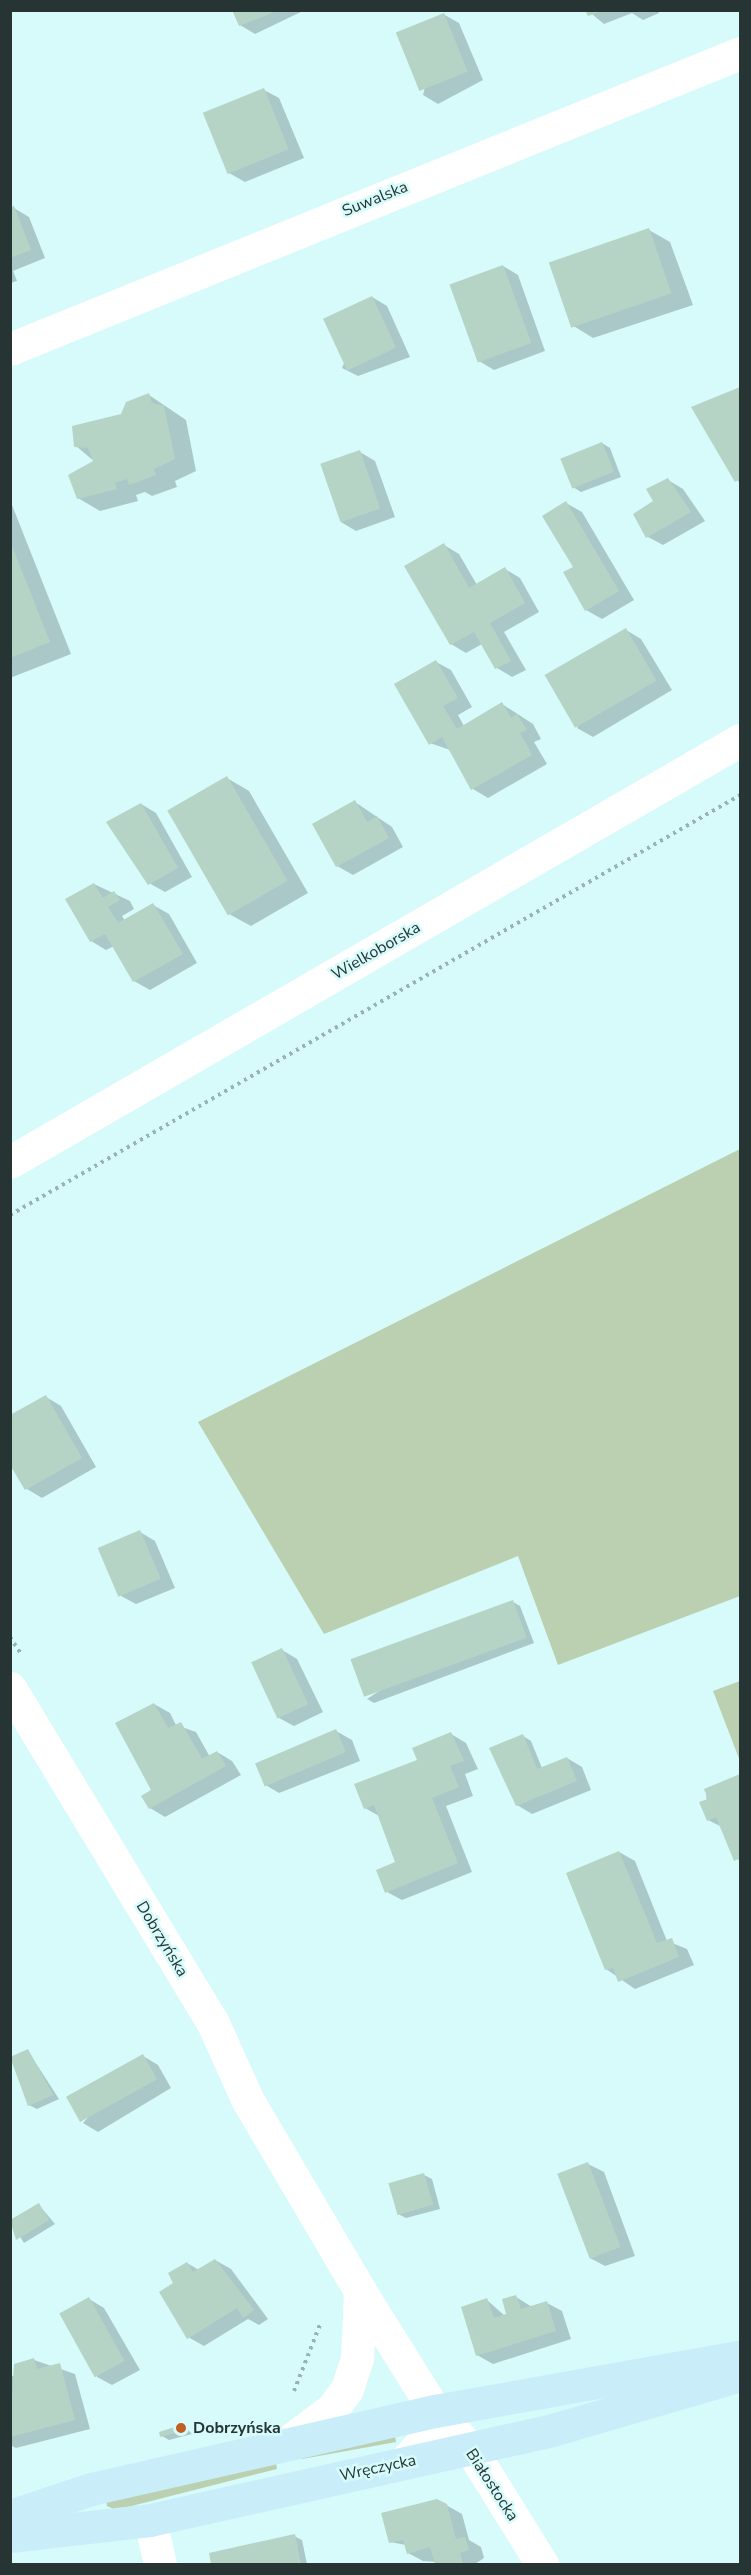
<!DOCTYPE html>
<meta charset="utf-8">
<style>
body{margin:0}
#map{position:relative;width:751px;height:2575px;overflow:hidden;background:#d6fbfa;font-family:"Nunito Sans",sans-serif}
div>[style]{position:absolute}
[style*='--x']{left:calc(var(--x)*1px);top:calc(var(--y)*1px);width:calc(var(--w)*1px);rotate:calc(var(--a)*1deg)}
.green>*{inset:0;background:#bad0b0}
.shadow>*{inset:0;background:#0003}
.building>*{inset:0;background:#b6d4c6;transform-origin:0 0}
.path>*{height:4px;margin-top:-2px;transform-origin:0;background:repeating-linear-gradient(90deg,#97b3b3 0 3px,transparent 0 7.5px)}
.minor>*{height:33px;margin:-16.5px;padding:0 16.5px;transform-origin:16.5px;border-radius:16.5px;background:#fff}
.tertiary>*{height:33px;margin:-16.5px;padding:0 16.5px;transform-origin:16.5px;border-radius:16.5px;background:#fff}
.secondary>*{height:33px;margin:-16.5px;padding:0 16.5px;transform-origin:16.5px;border-radius:16.5px;background:#c9eefa}
.dots>*{width:16px;height:16px;translate:-50% -50%;box-sizing:border-box;border:3px solid #d6fbfa;border-radius:50%}
span{translate:-50% -50%;white-space:nowrap;text-align:center;line-height:1.15;-webkit-text-stroke:5px #d6fbfa;paint-order:stroke}
.street-label{font-size:16px;color:#263434}
.poi-label{font-size:16px;color:#263434;font-weight:700}
.left{translate:0 -50%;text-align:left}
.frame{position:absolute;inset:0;border:12px solid #263434;pointer-events:none}
</style>
<div id="map">
<div class="green">
<i style="clip-path:polygon(740px 1149px,740px 1596px,558px 1665px,518px 1556px,324px 1634px,198px 1422px)"></i>
<i style="clip-path:polygon(740px 1681px,740px 1761px,713px 1691px)"></i>
<i style="clip-path:polygon(394px 2428px,396px 2442px,302px 2459px,301px 2453px)"></i>
<i style="clip-path:polygon(275px 2457px,277px 2469px,116px 2510px,107px 2506px,106px 2501px)"></i>
</div>
<div class="shadow">
<i style="clip-path:polygon(234px 10px,305px 10px,255px 34px,240px 25px)"></i>
<i style="clip-path:polygon(587px 10px,658px 10px,659px 13px,643px 20px,632px 13px,604px 24px)"></i>
<i style="clip-path:polygon(443px 14px,459px 23px,483px 80px,438px 104px,423px 95px)"></i>
<i style="clip-path:polygon(264px 90px,279px 98px,304px 158px,245px 182px,229px 173px)"></i>
<i style="clip-path:polygon(14px 208px,29px 217px,45px 258px,13px 271px,17px 281px,10px 283px)"></i>
<i style="clip-path:polygon(649px 230px,670px 242px,693px 305px,593px 338px,572px 325px)"></i>
<i style="clip-path:polygon(503px 266px,518px 275px,545px 351px,494px 370px,479px 361px)"></i>
<i style="clip-path:polygon(372px 297px,387px 306px,410px 357px,358px 376px,342px 368px)"></i>
<i style="clip-path:polygon(740px 388px,740px 484px,693px 408px)"></i>
<i style="clip-path:polygon(149px 395px,186px 420px,196px 471px,175px 481px,177px 487px,152px 496px,145px 492px,136px 495px,138px 501px,100px 511px,78px 498px,95px 462px,76px 446px)"></i>
<i style="clip-path:polygon(602px 443px,610px 448px,621px 477px,581px 492px,573px 487px)"></i>
<i style="clip-path:polygon(360px 452px,375px 461px,395px 517px,356px 531px,341px 522px)"></i>
<i style="clip-path:polygon(668px 480px,683px 489px,705px 521px,663px 545px,648px 537px,655px 502px)"></i>
<i style="clip-path:polygon(10px 500px,71px 654px,10px 678px)"></i>
<i style="clip-path:polygon(566px 503px,582px 512px,634px 600px,602px 619px,586px 610px)"></i>
<i style="clip-path:polygon(444px 545px,459px 554px,477px 585px,505px 569px,520px 578px,539px 612px,504px 632px,526px 670px,512px 677px,497px 668px,482px 644px,466px 653px,451px 644px)"></i>
<i style="clip-path:polygon(626px 630px,641px 639px,672px 690px,593px 737px,577px 728px)"></i>
<i style="clip-path:polygon(436px 662px,451px 670px,472px 707px,458px 715px,464px 726px,502px 704px,533px 724px,541px 739px,534px 742px,547px 764px,488px 798px,473px 789px,450px 750px,430px 743px)"></i>
<i style="clip-path:polygon(227px 778px,249px 791px,308px 893px,251px 926px,229px 914px)"></i>
<i style="clip-path:polygon(355px 802px,392px 827px,403px 847px,353px 875px,337px 866px)"></i>
<i style="clip-path:polygon(141px 804px,156px 813px,192px 877px,165px 892px,149px 883px)"></i>
<i style="clip-path:polygon(94px 884px,130px 901px,134px 909px,122px 916px,125px 921px,153px 905px,169px 914px,197px 963px,150px 990px,134px 981px,114px 946px,106px 950px,91px 941px)"></i>
<i style="clip-path:polygon(46px 1397px,61px 1406px,96px 1467px,42px 1498px,27px 1489px,10px 1462px)"></i>
<i style="clip-path:polygon(140px 1532px,155px 1541px,175px 1588px,136px 1604px,121px 1596px)"></i>
<i style="clip-path:polygon(513px 1602px,520px 1606px,534px 1643px,374px 1703px,367px 1699px)"></i>
<i style="clip-path:polygon(282px 1650px,297px 1659px,323px 1712px,294px 1726px,279px 1718px)"></i>
<i style="clip-path:polygon(154px 1704px,170px 1713px,176px 1725px,196px 1732px,210px 1757px,217px 1752px,232px 1761px,241px 1775px,165px 1817px,150px 1808px)"></i>
<i style="clip-path:polygon(336px 1731px,352px 1740px,360px 1761px,279px 1793px,264px 1784px)"></i>
<i style="clip-path:polygon(451px 1734px,466px 1743px,478px 1769px,465px 1774px,473px 1796px,446px 1806px,472px 1872px,402px 1900px,387px 1892px,397px 1863px,379px 1816px,365px 1808px)"></i>
<i style="clip-path:polygon(523px 1736px,531px 1741px,542px 1768px,567px 1758px,582px 1767px,591px 1790px,532px 1814px,517px 1805px)"></i>
<i style="clip-path:polygon(740px 1776px,740px 1863px,722px 1827px,708px 1820px,706px 1790px)"></i>
<i style="clip-path:polygon(619px 1852px,635px 1861px,667px 1941px,687px 1949px,694px 1965px,635px 1989px,606px 1969px)"></i>
<i style="clip-path:polygon(28px 2051px,59px 2099px,37px 2109px,29px 2105px)"></i>
<i style="clip-path:polygon(143px 2056px,158px 2065px,171px 2088px,98px 2132px,83px 2123px)"></i>
<i style="clip-path:polygon(588px 2164px,604px 2172px,635px 2256px,605px 2266px,590px 2258px)"></i>
<i style="clip-path:polygon(424px 2175px,432px 2179px,440px 2209px,406px 2218px,398px 2214px)"></i>
<i style="clip-path:polygon(39px 2205px,55px 2224px,24px 2243px,10px 2221px)"></i>
<i style="clip-path:polygon(215px 2260px,231px 2269px,268px 2319px,259px 2325px,248px 2319px,204px 2346px,188px 2337px,187px 2263px,199px 2270px)"></i>
<i style="clip-path:polygon(516px 2297px,532px 2307px,547px 2303px,562px 2311px,571px 2339px,493px 2364px,477px 2355px,487px 2300px,505px 2316px)"></i>
<i style="clip-path:polygon(89px 2299px,104px 2308px,140px 2370px,112px 2385px,97px 2377px)"></i>
<i style="clip-path:polygon(34px 2360px,75px 2374px,90px 2429px,16px 2448px,10px 2445px,10px 2378px)"></i>
<i style="clip-path:polygon(184px 2426px,192px 2434px,169px 2440px,162px 2436px)"></i>
<i style="clip-path:polygon(446px 2505px,462px 2514px,469px 2540px,481px 2547px,484px 2558px,475px 2564px,423px 2561px,408px 2553px,406px 2545px,390px 2542px)"></i>
<i style="clip-path:polygon(294px 2536px,302px 2540px,307px 2564px,213px 2564px,210px 2554px)"></i>
</div>
<div class="building">
<i style="clip-path:polygon(232px 10px,277px 10px,277px 11px,239px 26px)"></i>
<i style="clip-path:polygon(585px 10px,602px 10px,602px 11px,588px 16px)"></i>
<i style="left:444px;top:13px;width:63px;height:52px;rotate:68deg"></i>
<i style="left:264px;top:88px;width:66px;height:66px;rotate:68deg"></i>
<i style="clip-path:polygon(14px 206px,31px 250px,10px 258px,10px 207px)"></i>
<i style="left:649px;top:228px;width:69px;height:106px;rotate:71deg"></i>
<i style="left:503px;top:265px;width:83px;height:57px;rotate:70deg"></i>
<i style="left:372px;top:296px;width:57px;height:54px;rotate:65deg"></i>
<i style="clip-path:polygon(740px 387px,740px 479px,735px 482px,691px 407px)"></i>
<i style="clip-path:polygon(149px 393px,152px 403px,164px 406px,175px 459px,154px 469px,156px 475px,129px 485px,127px 479px,115px 483px,117px 489px,77px 499px,68px 475px,93px 461px,88px 448px,74px 447px,72px 426px,121px 414px,126px 402px)"></i>
<i style="left:602px;top:442px;width:32px;height:45px;rotate:68deg"></i>
<i style="left:360px;top:450px;width:62px;height:42px;rotate:71deg"></i>
<i style="clip-path:polygon(668px 478px,691px 512px,646px 538px,633px 514px,653px 501px,646px 489px)"></i>
<i style="clip-path:polygon(566px 501px,619px 591px,585px 611px,563px 572px,573px 567px,542px 516px)"></i>
<i style="clip-path:polygon(10px 541px,50px 642px,10px 658px)"></i>
<i style="clip-path:polygon(444px 543px,469px 588px,505px 567px,525px 603px,490px 623px,511px 661px,495px 669px,474px 632px,450px 645px,404px 566px)"></i>
<i style="left:626px;top:628px;width:61px;height:94px;rotate:60deg"></i>
<i style="clip-path:polygon(436px 660px,458px 698px,443px 706px,457px 729px,502px 702px,511px 718px,517px 714px,527px 730px,520px 733px,532px 755px,471px 790px,442px 737px,429px 745px,394px 684px)"></i>
<i style="left:227px;top:776px;width:121px;height:69px;rotate:60deg"></i>
<i style="clip-path:polygon(355px 800px,367px 822px,377px 816px,389px 838px,336px 867px,312px 824px)"></i>
<i style="clip-path:polygon(141px 803px,178px 868px,148px 885px,106px 822px)"></i>
<i style="clip-path:polygon(94px 883px,103px 898px,114px 891px,120px 900px,108px 907px,118px 923px,153px 903px,183px 954px,133px 982px,105px 934px,90px 942px,65px 899px)"></i>
<i style="clip-path:polygon(46px 1395px,82px 1458px,25px 1490px,10px 1465px,10px 1415px)"></i>
<i style="left:140px;top:1530px;width:53px;height:46px;rotate:67deg"></i>
<i style="left:513px;top:1600px;width:40px;height:173px;rotate:70deg"></i>
<i style="left:282px;top:1648px;width:62px;height:34px;rotate:65deg"></i>
<i style="clip-path:polygon(154px 1703px,168px 1728px,181px 1722px,202px 1759px,217px 1751px,226px 1766px,149px 1809px,141px 1796px,151px 1790px,115px 1723px)"></i>
<i style="left:336px;top:1729px;width:25px;height:88px;rotate:67deg"></i>
<i style="clip-path:polygon(451px 1732px,464px 1761px,450px 1766px,459px 1787px,432px 1798px,458px 1863px,385px 1893px,376px 1870px,395px 1862px,374px 1805px,364px 1809px,354px 1784px,417px 1760px,412px 1748px)"></i>
<i style="clip-path:polygon(523px 1734px,537px 1769px,567px 1757px,577px 1781px,516px 1806px,489px 1748px)"></i>
<i style="clip-path:polygon(740px 1774px,740px 1858px,734px 1861px,716px 1817px,707px 1821px,699px 1802px,708px 1799px,704px 1789px)"></i>
<i style="clip-path:polygon(619px 1851px,657px 1943px,672px 1938px,679px 1957px,618px 1982px,613px 1968px,605px 1970px,566px 1873px)"></i>
<i style="clip-path:polygon(28px 2049px,53px 2095px,28px 2106px,10px 2057px)"></i>
<i style="left:143px;top:2054px;width:29px;height:88px;rotate:61deg"></i>
<i style="left:588px;top:2162px;width:91px;height:33px;rotate:69deg"></i>
<i style="left:424px;top:2173px;width:33px;height:37px;rotate:74deg"></i>
<i style="clip-path:polygon(39px 2203px,49px 2220px,16px 2240px,10px 2220px)"></i>
<i style="clip-path:polygon(215px 2259px,254px 2310px,243px 2318px,237px 2308px,187px 2339px,159px 2292px,173px 2283px,168px 2273px,187px 2262px,193px 2272px)"></i>
<i style="clip-path:polygon(516px 2295px,521px 2309px,547px 2301px,556px 2331px,476px 2356px,461px 2307px,487px 2298px,494px 2318px,506px 2314px,502px 2299px)"></i>
<i style="left:89px;top:2297px;width:73px;height:34px;rotate:61deg"></i>
<i style="clip-path:polygon(34px 2358px,37px 2369px,60px 2363px,75px 2420px,10px 2437px,14px 2364px)"></i>
<i style="clip-path:polygon(184px 2424px,186px 2430px,160px 2437px,159px 2432px)"></i>
<i style="clip-path:polygon(437px 2499px,447px 2504px,456px 2539px,465px 2537px,469px 2550px,460px 2553px,463px 2564px,435px 2564px,430px 2547px,407px 2554px,403px 2540px,389px 2543px,381px 2513px)"></i>
<i style="clip-path:polygon(295px 2534px,301px 2564px,211px 2564px,209px 2553px)"></i>
</div>
<div class="path">
<i style="--x:10;--y:1215;--w:842;--a:-29.91"></i>
<i style="--x:10;--y:1637;--w:20;--a:57"></i>
<i style="--x:294;--y:2391;--w:74;--a:-68.6"></i>
</div>
<div class="minor">
<i style="--x:10;--y:349;--w:788;--a:-22.07"></i>
<i style="--x:150;--y:2520;--w:45;--a:77.2"></i>
</div>
<div class="tertiary">
<i style="--x:10;--y:1162;--w:843;--a:-30.03"></i>
<i style="--x:10;--y:1688;--w:389;--a:58.8"></i>
<i style="--x:212;--y:2021;--w:85;--a:65.8"></i>
<i style="--x:247;--y:2099;--w:223;--a:59.5"></i>
<i style="--x:360;--y:2291;--w:142;--a:58"></i>
<i style="--x:435;--y:2411;--w:51;--a:46.6"></i>
<i style="--x:470;--y:2448;--w:137;--a:58.2"></i>
<i style="--x:284;--y:2445;--w:60;--a:-36.9"></i>
<i style="--x:332;--y:2409;--w:25;--a:-53"></i>
<i style="--x:347;--y:2389;--w:32;--a:-72"></i>
<i style="--x:357;--y:2359;--w:68;--a:-87.5"></i>
<i style="--x:403;--y:2463;--w:35;--a:-47"></i>
<i style="--x:427;--y:2437;--w:27;--a:-73"></i>
</div>
<div class="secondary">
<i style="--x:10;--y:2516;--w:85;--a:-18.4"></i>
<i style="--x:91;--y:2489;--w:353;--a:-12.8"></i>
<i style="--x:435;--y:2411;--w:309;--a:-10.1"></i>
<i style="--x:10;--y:2536;--w:141;--a:-6.5"></i>
<i style="--x:150;--y:2520;--w:409;--a:-12.6"></i>
<i style="--x:549;--y:2431;--w:199;--a:-16.3"></i>
</div>
<div class="dots">
<i style="left:181px;top:2428px;background:#c05f21"></i>
</div>
<div class="street-label">
<span style="left:375px;top:199px;rotate:-22deg">Suwalska</span>
<span style="left:376px;top:951px;rotate:-30deg">Wielkoborska</span>
<span style="left:162px;top:1939px;rotate:59deg">Dobrzyńska</span>
<span style="left:378px;top:2468px;rotate:-12deg">Wręczycka</span>
<span style="left:492px;top:2485px;rotate:57deg">Białostocka</span>
</div>
<div class="poi-label">
<span class="left" style="left:193px;top:2428px">Dobrzyńska</span>
</div>
<div class="frame"></div>
</div>
